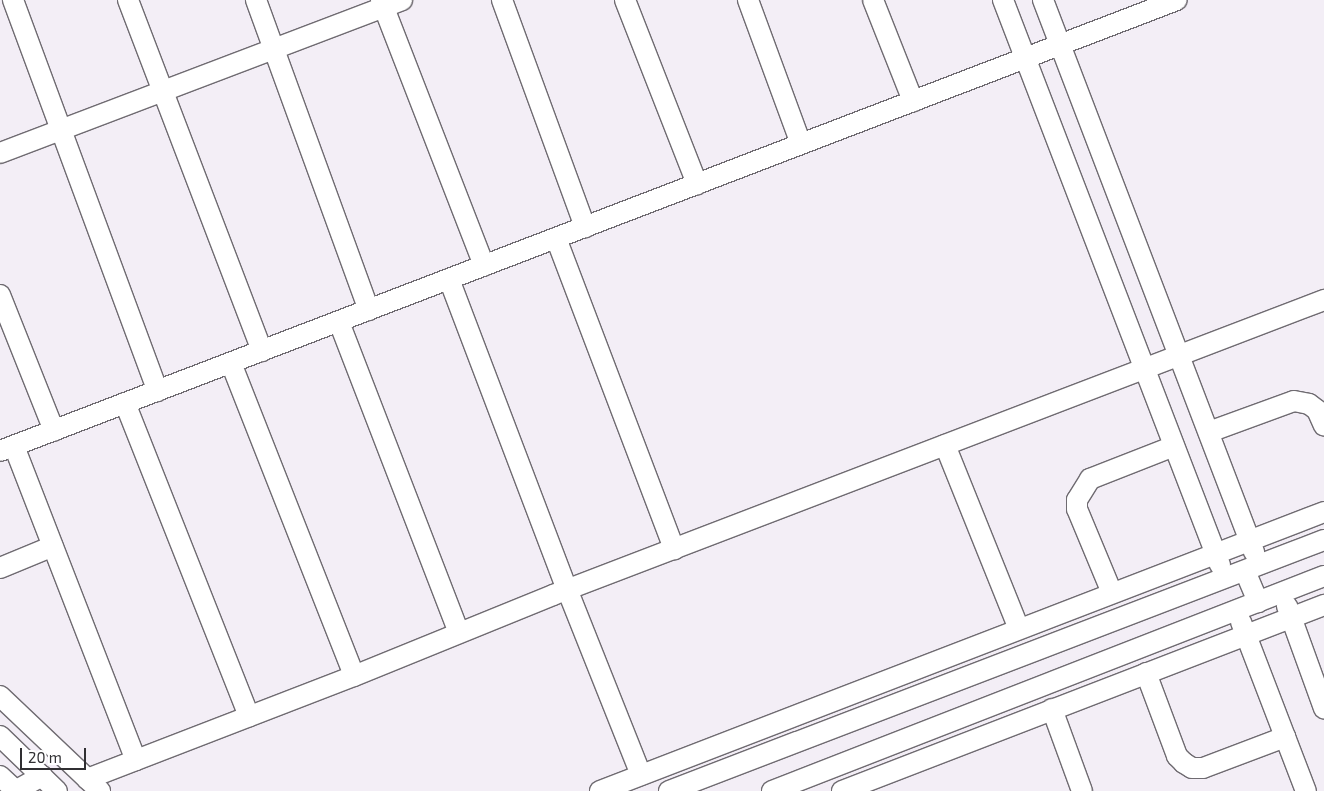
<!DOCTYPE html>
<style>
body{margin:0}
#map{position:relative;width:1324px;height:791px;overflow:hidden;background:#f3eef6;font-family:"Exo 2",sans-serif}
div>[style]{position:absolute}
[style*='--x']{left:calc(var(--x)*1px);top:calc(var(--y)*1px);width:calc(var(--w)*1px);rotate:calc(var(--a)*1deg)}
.roads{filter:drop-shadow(1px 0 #6f6b71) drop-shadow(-1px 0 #6f6b71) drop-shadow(0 1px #6f6b71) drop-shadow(0 -1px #6f6b71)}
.minor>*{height:20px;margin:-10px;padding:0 10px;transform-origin:10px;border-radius:10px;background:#fff}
span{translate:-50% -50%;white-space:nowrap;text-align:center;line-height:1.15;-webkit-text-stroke:5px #fff;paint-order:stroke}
.scale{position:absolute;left:20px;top:748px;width:66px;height:22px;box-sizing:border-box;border:2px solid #302f32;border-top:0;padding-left:6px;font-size:15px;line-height:18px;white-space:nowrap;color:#302f32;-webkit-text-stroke:4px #fff;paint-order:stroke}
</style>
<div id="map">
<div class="roads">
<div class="minor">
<i style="--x:13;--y:0;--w:417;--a:69.7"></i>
<i style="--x:128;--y:0;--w:376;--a:69.1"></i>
<i style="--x:256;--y:0;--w:330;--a:70"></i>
<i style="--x:381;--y:0;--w:285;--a:68.8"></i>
<i style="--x:502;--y:0;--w:242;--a:69.9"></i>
<i style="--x:625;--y:0;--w:198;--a:68.6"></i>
<i style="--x:748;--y:0;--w:153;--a:69.8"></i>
<i style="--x:873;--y:0;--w:109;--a:68.4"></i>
<i style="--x:1003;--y:0;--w:605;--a:68.99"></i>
<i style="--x:1043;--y:0;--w:591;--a:69.08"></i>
<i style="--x:0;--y:153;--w:430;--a:-20.8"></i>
<i style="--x:556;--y:238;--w:333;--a:69.2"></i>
<i style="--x:449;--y:279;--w:332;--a:69.2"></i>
<i style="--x:567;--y:589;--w:200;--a:68.3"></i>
<i style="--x:0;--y:295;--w:146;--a:68.3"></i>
<i style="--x:339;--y:322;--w:333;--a:68.9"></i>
<i style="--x:231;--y:363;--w:336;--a:68.5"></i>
<i style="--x:125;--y:403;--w:337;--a:68.4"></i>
<i style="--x:1209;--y:432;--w:90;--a:-20"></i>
<i style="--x:1294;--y:401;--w:15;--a:11"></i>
<i style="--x:1309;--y:404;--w:10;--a:37"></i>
<i style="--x:1317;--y:410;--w:17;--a:66"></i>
<i style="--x:945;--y:445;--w:198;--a:68.1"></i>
<i style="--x:14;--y:446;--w:337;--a:68.8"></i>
<i style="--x:0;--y:451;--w:1260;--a:-20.97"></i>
<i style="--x:0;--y:568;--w:57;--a:-22.5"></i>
<i style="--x:1245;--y:571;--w:34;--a:67"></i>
<i style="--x:1112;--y:593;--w:91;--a:-112.6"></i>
<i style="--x:1077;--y:509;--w:9;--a:-90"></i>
<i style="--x:1077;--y:500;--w:25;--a:-58"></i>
<i style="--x:1090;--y:479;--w:90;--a:-21.4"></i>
<i style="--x:1287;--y:606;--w:109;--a:70.1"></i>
<i style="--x:1241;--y:622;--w:181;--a:69"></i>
<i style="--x:1146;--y:673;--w:89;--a:69.5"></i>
<i style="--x:1177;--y:756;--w:10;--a:45"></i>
<i style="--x:1184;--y:763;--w:9;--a:32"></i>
<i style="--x:1192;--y:768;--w:11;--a:0"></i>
<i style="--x:1203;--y:768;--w:88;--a:-20.7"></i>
<i style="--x:0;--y:696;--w:138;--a:43.5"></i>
<i style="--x:1052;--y:709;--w:87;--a:69.9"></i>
<i style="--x:0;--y:736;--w:79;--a:44"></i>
<i style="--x:0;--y:776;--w:22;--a:43"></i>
<i style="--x:87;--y:779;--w:286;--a:-21.1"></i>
<i style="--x:354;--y:676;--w:215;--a:-22.1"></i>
<i style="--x:553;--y:595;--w:826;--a:-20.94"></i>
<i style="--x:15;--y:791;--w:31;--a:-29"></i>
<i style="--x:600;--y:791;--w:776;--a:-21.07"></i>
<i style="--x:669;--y:791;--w:701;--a:-20.97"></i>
<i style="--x:772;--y:791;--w:592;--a:-21.28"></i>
<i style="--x:842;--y:791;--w:517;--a:-21.1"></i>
</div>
</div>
<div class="scale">20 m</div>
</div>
